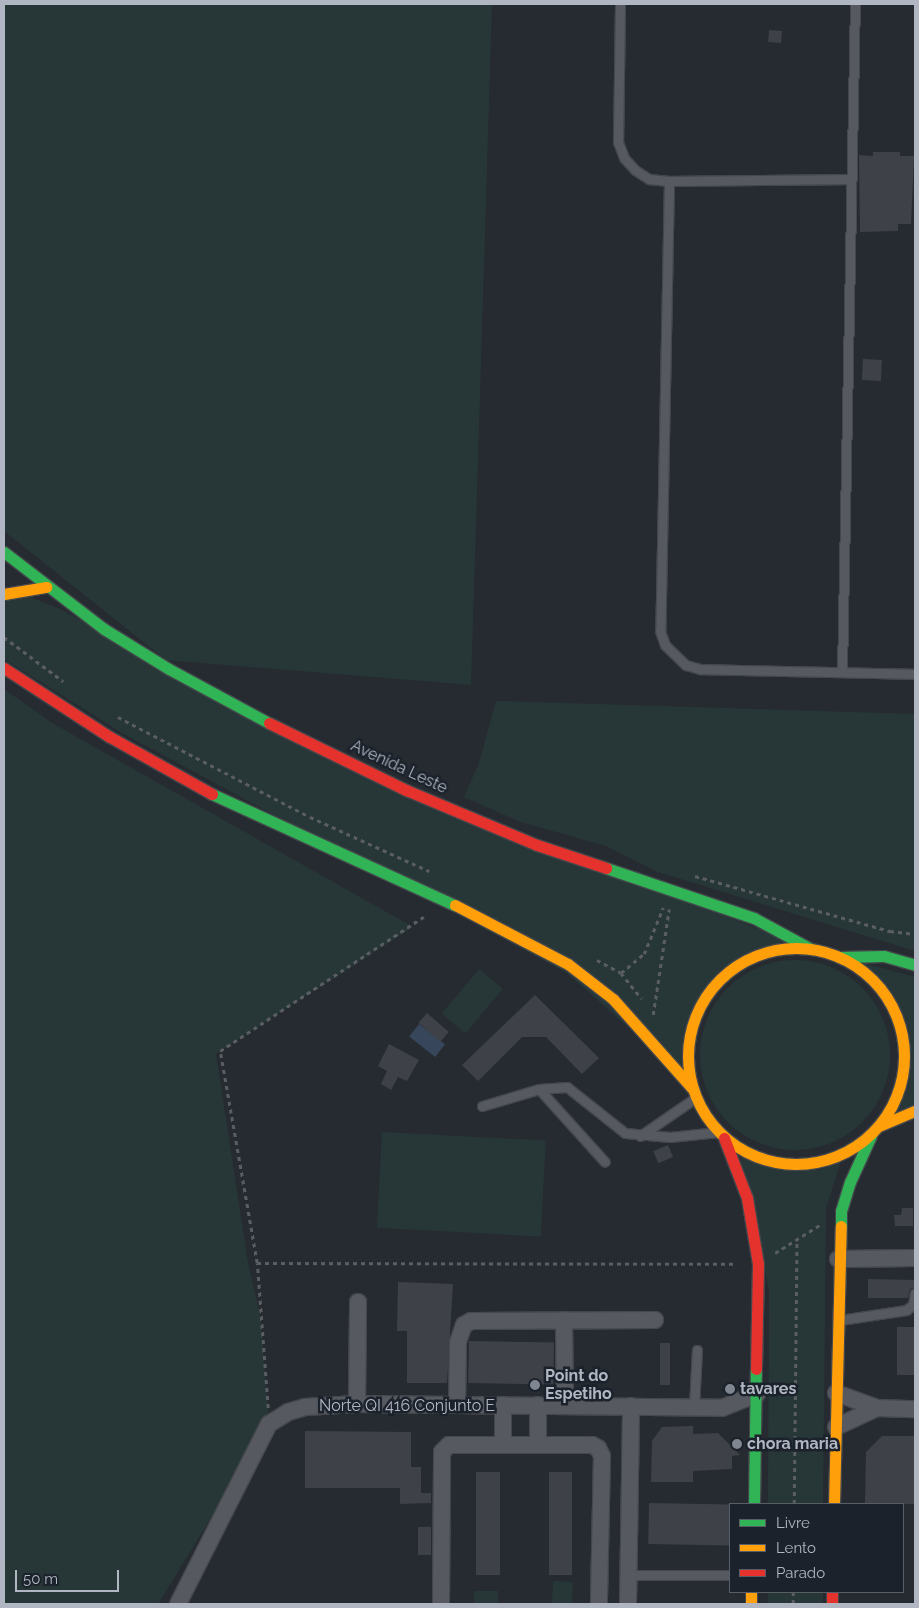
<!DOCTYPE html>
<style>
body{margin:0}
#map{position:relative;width:919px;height:1608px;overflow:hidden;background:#262b31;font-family:Raleway,sans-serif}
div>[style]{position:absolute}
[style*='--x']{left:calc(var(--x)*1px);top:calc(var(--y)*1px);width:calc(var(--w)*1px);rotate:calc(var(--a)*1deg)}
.green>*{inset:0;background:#273737;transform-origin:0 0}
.round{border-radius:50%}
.water>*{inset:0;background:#37465a;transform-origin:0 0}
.building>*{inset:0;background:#3e4248;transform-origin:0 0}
.path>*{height:2.5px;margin-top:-1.25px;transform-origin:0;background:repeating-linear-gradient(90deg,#5a5e63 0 4px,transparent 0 8px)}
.roads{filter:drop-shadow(1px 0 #44474c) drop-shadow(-1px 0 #44474c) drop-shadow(0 1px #44474c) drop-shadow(0 -1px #44474c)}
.lane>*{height:9px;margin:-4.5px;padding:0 4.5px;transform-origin:4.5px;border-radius:4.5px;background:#56595f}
.street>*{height:16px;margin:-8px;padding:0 8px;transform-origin:8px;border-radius:8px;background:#56595f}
.fast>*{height:11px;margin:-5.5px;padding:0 5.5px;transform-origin:5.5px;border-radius:5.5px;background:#30b455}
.slow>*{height:11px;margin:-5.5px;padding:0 5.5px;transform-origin:5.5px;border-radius:5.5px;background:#ff9f0a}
.slow>.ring{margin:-5.5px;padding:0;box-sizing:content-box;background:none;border:11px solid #ff9f0a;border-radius:50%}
.jam>*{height:11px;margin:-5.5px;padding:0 5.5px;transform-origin:5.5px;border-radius:5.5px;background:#e5322d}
.dots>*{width:14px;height:14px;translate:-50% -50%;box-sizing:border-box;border:2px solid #1b222b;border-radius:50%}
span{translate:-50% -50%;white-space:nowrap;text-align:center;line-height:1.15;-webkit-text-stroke:5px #1b222b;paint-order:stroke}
.street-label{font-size:16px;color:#b0b7c3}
.poi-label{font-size:16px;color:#b0b7c3;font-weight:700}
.left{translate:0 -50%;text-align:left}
.frame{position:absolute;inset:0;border:5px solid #b0b7c3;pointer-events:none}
.legend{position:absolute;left:729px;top:1503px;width:175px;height:90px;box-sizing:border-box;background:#1b222b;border:1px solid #575e68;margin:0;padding:6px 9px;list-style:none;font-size:15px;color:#b0b7c3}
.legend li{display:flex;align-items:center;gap:10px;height:25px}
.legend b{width:25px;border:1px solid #575e68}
.scale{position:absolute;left:15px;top:1570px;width:104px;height:22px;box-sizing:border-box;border:2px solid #b0b7c3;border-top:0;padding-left:6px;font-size:15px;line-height:18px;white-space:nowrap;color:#b0b7c3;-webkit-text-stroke:4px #1b222b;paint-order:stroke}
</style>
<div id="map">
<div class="green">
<i style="clip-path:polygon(4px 4px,492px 4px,471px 685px,166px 660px,4px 531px)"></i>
<i style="clip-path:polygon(28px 596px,60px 609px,406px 792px,800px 945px,762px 951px,732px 966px,707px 990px,692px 1020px,686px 1053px,690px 1082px,567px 973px,122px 733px,4px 659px,4px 598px)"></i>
<i style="clip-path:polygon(4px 689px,52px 723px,413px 927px,216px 1054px,248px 1263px,261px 1319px,269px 1424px,158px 1604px,4px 1604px)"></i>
<i style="clip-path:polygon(496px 701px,915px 714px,915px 951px,658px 872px,606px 846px,521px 822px,464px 797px,479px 763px)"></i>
<i class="round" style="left:700px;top:960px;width:190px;height:190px"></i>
<i style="clip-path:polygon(852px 960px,915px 977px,915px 1113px,885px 1121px,906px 1082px,906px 1038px,891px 991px)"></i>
<i style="left:479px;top:969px;width:31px;height:58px;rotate:40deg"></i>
<i style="left:382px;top:1132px;width:164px;height:96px;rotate:3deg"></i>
<i style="clip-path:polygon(740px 1155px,763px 1166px,786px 1170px,819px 1170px,841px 1161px,826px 1208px,823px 1504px,768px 1504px,769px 1290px)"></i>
<i style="left:553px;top:1581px;width:20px;height:23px;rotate:3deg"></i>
<i style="left:474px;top:1591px;width:24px;height:13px"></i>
<i style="left:768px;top:1592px;width:55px;height:12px"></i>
</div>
<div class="water">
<i style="left:419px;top:1024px;width:33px;height:16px;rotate:38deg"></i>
</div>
<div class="building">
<i style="left:769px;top:30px;width:13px;height:12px;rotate:4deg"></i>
<i style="clip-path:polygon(873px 152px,900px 152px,900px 156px,914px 156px,911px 224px,898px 224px,898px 231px,860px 232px,859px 155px,873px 156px)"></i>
<i style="left:863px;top:359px;width:19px;height:21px;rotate:3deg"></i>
<i style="clip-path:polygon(535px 995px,599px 1058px,582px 1074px,546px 1037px,522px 1037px,478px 1081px,462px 1065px)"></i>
<i style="left:427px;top:1013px;width:29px;height:13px;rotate:41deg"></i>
<i style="clip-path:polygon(389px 1044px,419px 1060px,407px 1081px,398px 1077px,391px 1090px,381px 1084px,387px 1071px,378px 1066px)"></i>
<i style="left:668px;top:1145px;width:13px;height:16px;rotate:67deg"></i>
<i style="clip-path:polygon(902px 1208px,913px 1208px,913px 1226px,895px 1226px,894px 1215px,901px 1215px)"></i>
<i style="clip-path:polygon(868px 1279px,915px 1280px,915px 1287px,910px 1289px,908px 1298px,868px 1298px)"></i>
<i style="clip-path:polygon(398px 1282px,453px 1284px,447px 1383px,407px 1383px,407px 1331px,397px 1331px)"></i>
<i style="left:897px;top:1327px;width:18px;height:48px"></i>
<i style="left:469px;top:1341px;width:85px;height:42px;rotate:1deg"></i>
<i style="left:660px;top:1343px;width:10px;height:42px"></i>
<i style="clip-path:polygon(693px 1426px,693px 1434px,718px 1433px,740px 1455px,732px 1456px,732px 1469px,693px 1471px,693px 1482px,651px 1482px,652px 1441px,662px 1427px)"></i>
<i style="clip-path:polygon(305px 1431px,411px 1432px,411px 1467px,421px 1467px,421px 1493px,431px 1493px,431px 1503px,400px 1504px,400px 1488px,305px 1488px)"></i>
<i style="clip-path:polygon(882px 1436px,915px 1436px,915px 1504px,865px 1504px,866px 1452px)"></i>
<i style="left:476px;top:1472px;width:24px;height:103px"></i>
<i style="left:572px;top:1472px;width:103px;height:23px;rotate:90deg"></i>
<i style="left:649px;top:1503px;width:81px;height:41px;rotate:1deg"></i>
<i style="left:418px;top:1527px;width:13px;height:28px"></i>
</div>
<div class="path">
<i style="--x:4;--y:637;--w:74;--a:36.7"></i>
<i style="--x:118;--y:717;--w:216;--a:27.5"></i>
<i style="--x:310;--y:817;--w:131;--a:24.4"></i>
<i style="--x:695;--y:876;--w:203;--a:15.8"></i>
<i style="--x:890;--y:931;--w:25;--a:7"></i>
<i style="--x:597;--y:960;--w:27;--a:28"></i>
<i style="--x:621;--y:973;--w:30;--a:-40"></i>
<i style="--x:644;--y:954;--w:50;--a:-67.6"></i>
<i style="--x:621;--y:973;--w:33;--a:51"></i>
<i style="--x:653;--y:1015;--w:107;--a:-81.4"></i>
<i style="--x:775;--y:1253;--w:54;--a:-32.2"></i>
<i style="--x:257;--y:1263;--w:480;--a:0.1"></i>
<i style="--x:268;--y:1408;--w:145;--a:-94.3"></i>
<i style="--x:257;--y:1263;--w:215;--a:-99.9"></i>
<i style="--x:220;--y:1051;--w:247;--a:-33.4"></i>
<i style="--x:794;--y:1504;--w:265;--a:-89.4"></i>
<i style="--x:793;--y:1604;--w:12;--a:-90"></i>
</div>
<div class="roads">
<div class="lane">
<i style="--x:620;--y:4;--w:138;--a:90.8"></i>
<i style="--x:618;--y:142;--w:17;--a:69"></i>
<i style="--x:624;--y:158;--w:16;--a:47"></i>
<i style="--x:635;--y:170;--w:17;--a:33"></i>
<i style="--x:649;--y:179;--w:20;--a:6"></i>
<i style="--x:669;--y:181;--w:182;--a:-0.6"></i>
<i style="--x:669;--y:181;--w:450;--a:91.1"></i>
<i style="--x:660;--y:631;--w:15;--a:70"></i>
<i style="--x:665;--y:645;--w:29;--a:44"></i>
<i style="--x:686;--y:665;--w:15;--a:16"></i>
<i style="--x:700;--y:669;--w:215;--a:1.3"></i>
<i style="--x:842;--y:672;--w:668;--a:-88.89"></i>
<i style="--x:539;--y:1089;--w:98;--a:47.9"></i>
<i style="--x:482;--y:1106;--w:59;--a:-16.6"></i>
<i style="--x:539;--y:1089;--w:28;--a:-4"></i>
<i style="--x:567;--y:1087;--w:74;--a:38.4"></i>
<i style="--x:625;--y:1133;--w:45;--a:5.1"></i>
<i style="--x:670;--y:1137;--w:48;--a:-5.9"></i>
<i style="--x:640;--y:1136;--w:67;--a:-34.6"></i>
<i style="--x:840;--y:1320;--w:67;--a:-8.6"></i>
<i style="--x:906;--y:1310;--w:9;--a:-36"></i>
<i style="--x:913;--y:1305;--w:12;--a:-81"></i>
<i style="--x:694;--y:1407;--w:57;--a:-87"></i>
<i style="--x:628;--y:1575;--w:102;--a:0"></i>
</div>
<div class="street">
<i style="--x:838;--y:1259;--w:77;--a:-0.7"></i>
<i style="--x:564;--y:1320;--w:85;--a:89.3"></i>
<i style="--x:836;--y:1393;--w:44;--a:20.1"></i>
<i style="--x:877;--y:1408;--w:38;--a:2"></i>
<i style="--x:357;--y:1404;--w:102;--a:-89.4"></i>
<i style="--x:457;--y:1405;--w:63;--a:-89.1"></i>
<i style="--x:458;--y:1342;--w:18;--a:-71"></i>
<i style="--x:464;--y:1325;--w:8;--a:-30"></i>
<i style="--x:471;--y:1321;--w:184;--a:-0.3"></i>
<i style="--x:836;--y:1427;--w:45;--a:-24.9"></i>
<i style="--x:503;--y:1445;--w:40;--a:-90"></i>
<i style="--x:538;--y:1445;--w:40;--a:-90"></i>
<i style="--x:178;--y:1604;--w:202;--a:-63.2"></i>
<i style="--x:269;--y:1424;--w:22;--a:-32"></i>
<i style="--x:288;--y:1412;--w:18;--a:-16"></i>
<i style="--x:305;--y:1407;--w:52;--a:-3.3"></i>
<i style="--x:357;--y:1404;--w:365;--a:0.6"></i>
<i style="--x:722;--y:1408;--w:38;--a:-22"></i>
<i style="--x:441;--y:1604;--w:152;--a:-89.6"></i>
<i style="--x:442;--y:1452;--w:10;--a:-45"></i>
<i style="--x:449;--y:1445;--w:143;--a:0"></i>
<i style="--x:592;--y:1445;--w:7;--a:27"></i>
<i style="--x:598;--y:1448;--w:9;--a:63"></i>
<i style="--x:602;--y:1456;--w:148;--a:91.2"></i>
<i style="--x:628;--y:1604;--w:198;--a:-89.1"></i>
</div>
<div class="fast">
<i style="--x:4;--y:552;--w:126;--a:37.6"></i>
<i style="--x:104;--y:629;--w:76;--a:31.6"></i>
<i style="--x:169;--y:669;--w:114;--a:28.4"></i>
<i style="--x:212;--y:794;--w:267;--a:24.6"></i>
<i style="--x:606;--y:868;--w:156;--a:18.7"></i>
<i style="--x:754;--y:918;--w:65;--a:28.5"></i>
<i style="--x:839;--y:957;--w:45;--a:-1.3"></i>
<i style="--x:884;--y:956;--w:32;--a:16"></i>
<i style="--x:841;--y:1226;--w:15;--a:-90"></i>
<i style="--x:841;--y:1211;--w:30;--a:-73"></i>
<i style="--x:850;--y:1182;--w:51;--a:-65.5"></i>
<i style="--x:754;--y:1504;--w:135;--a:-89.2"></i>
</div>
<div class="slow">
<i style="--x:4;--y:594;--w:43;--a:-9.5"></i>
<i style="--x:455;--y:905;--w:127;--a:27.6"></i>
<i style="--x:568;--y:964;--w:57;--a:37.9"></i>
<i style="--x:613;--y:999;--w:119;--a:48.4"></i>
<i class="ring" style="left:688px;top:948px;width:205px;height:205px"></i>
<i style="--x:879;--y:1126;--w:39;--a:-23"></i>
<i style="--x:834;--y:1504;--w:278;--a:-88.6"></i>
<i style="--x:751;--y:1592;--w:12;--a:90"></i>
</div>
<div class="jam">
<i style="--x:4;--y:668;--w:126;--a:33.1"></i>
<i style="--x:110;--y:737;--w:117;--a:29.2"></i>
<i style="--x:269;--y:723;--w:153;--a:26.1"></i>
<i style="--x:406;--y:790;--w:142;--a:22.8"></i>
<i style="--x:537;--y:845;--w:73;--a:18.4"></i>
<i style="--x:724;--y:1138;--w:64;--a:69"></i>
<i style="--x:747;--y:1198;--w:67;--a:80.5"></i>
<i style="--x:758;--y:1264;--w:105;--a:91.1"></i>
<i style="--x:832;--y:1592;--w:12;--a:90"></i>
</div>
</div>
<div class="dots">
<i style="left:535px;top:1385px;background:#808690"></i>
<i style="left:730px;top:1389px;background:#808690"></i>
<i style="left:737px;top:1444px;background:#808690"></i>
</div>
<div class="street-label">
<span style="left:399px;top:767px;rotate:25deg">Avenida Leste</span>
<span style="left:407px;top:1406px">Norte QI 416 Conjunto E</span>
</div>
<div class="poi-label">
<span class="left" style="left:545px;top:1385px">Point do<br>Espetiho</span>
<span class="left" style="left:740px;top:1389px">tavares</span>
<span class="left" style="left:747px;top:1444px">chora maria</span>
</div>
<div class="frame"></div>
<ul class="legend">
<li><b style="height:6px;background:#30b455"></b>Livre</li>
<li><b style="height:6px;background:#ff9f0a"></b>Lento</li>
<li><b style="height:6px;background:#e5322d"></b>Parado</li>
</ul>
<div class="scale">50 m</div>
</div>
